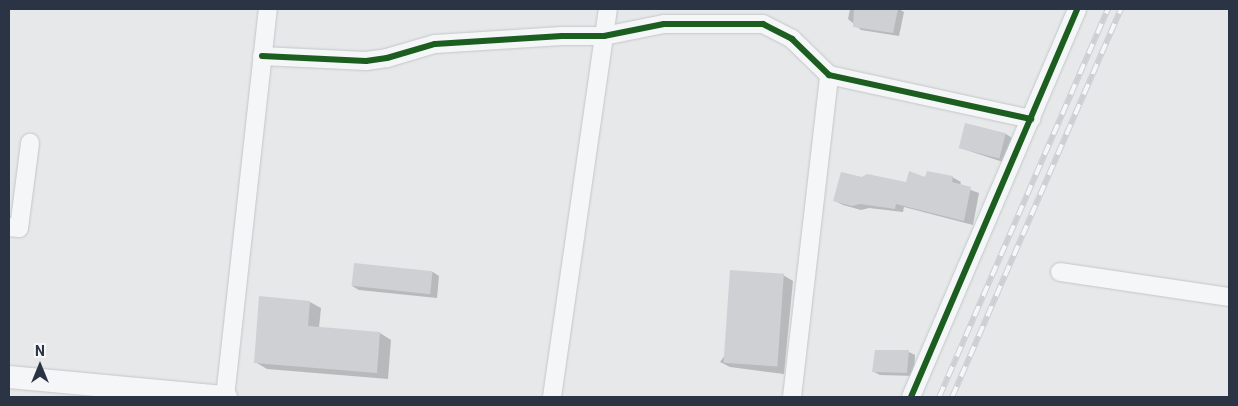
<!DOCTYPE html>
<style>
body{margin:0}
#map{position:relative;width:1238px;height:406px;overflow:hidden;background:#e6e8ea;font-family:Roboto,sans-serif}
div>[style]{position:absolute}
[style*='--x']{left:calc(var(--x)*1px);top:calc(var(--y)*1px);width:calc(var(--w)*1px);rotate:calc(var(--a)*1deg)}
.shadow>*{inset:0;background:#0003}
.building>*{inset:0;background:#ced0d3;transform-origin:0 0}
.roads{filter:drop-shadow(0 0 1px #c4c6c8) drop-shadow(0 0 1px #c4c6c8)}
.minor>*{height:18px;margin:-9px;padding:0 9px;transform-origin:9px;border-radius:9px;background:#f5f6f7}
.tertiary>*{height:22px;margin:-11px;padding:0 11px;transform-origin:11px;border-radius:11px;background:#f5f6f7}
.rail>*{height:5.5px;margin-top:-2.75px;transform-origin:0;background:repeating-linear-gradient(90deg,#f4f6f9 0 11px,#cecfd2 0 22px);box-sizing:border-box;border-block:1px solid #cecfd2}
.cycleway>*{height:6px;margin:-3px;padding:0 3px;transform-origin:3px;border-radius:3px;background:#1b5e20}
span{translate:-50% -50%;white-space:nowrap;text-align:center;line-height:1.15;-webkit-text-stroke:5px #f4f6f9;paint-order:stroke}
.frame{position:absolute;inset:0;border:10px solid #2b3445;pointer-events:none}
.north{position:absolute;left:15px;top:341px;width:50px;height:50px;-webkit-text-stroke:4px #f4f6f9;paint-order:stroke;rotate:0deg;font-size:14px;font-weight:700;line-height:20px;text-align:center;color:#2b3445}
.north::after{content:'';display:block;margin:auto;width:18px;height:22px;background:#2b3445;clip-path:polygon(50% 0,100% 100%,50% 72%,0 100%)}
</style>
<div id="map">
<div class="shadow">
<div style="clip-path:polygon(850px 9px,899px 9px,904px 12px,899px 36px,861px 30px,848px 19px)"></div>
<div style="clip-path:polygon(966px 125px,1006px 134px,1012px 138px,1006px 163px,960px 148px)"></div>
<div style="clip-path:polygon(952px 177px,961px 182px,960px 186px,979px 193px,973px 225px,904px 207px,903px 212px,869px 208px,861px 210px,843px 205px,835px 201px,862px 179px,907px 183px,926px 179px)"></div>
<div style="clip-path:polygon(433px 272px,439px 276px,437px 298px,359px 290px,352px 286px)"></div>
<div style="clip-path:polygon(783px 275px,793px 281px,784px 374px,730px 367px,720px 362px)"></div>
<div style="clip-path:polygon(310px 302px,321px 308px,319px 328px,380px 333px,391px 340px,388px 379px,267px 369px,255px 362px)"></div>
<div style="clip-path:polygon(909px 352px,915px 355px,914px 376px,880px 375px,874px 372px)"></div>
</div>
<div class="building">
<div style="clip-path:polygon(854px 9px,898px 9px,893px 33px,853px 27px)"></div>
<div style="left:965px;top:123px;width:42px;height:26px;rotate:14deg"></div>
<div style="clip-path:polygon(909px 171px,925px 177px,927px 171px,953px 176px,952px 182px,971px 187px,964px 221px,896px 204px,895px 209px,860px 204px,852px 206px,833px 201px,841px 172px,862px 177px,867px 174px,906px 182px)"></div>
<div style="left:354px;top:263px;width:79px;height:23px;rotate:6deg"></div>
<div style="left:730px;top:270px;width:54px;height:93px;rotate:4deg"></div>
<div style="clip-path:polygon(259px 296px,310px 301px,308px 326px,380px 332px,377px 373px,254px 363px)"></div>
<div style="clip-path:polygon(875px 350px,909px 350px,907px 373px,872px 372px)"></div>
</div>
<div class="roads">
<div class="minor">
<div style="--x:262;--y:56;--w:104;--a:2.8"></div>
<div style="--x:366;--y:61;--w:21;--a:-8"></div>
<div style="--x:387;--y:58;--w:50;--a:-16.3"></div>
<div style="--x:435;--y:44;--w:127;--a:-3.6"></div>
<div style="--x:562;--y:36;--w:42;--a:0"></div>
<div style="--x:604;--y:36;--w:61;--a:-11.3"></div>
<div style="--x:664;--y:24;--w:99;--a:0"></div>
<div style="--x:763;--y:24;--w:33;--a:27"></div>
<div style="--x:792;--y:39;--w:52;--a:44.2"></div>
<div style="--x:829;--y:75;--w:207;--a:12.3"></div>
<div style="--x:9;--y:227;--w:10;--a:6"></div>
<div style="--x:19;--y:228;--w:86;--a:-82.6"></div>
<div style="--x:1060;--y:272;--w:171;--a:8.4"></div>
<div style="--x:225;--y:397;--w:390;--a:-83.7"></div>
<div style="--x:552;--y:397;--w:392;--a:-81.8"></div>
<div style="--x:792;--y:397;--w:324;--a:-83.4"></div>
<div style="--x:911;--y:397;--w:422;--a:-66.8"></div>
</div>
<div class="tertiary">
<div style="--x:9;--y:377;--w:218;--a:5.3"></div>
</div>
</div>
<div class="rail">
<div style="--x:939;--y:397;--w:423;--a:-66.5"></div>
<div style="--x:952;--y:397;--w:423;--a:-66.5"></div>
</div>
<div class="cycleway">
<div style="--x:262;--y:56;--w:104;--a:2.8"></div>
<div style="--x:366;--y:61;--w:21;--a:-8"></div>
<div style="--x:387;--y:58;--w:50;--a:-16.3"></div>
<div style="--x:435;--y:44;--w:127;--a:-3.6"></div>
<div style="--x:562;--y:36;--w:42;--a:0"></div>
<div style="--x:604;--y:36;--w:61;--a:-11.3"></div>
<div style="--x:664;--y:24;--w:99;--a:0"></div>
<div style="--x:763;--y:24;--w:33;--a:27"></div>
<div style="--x:792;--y:39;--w:52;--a:44.2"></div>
<div style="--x:829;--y:75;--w:207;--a:12.3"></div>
<div style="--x:911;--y:397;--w:422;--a:-66.8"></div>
</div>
<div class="frame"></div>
<div class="north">N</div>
</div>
